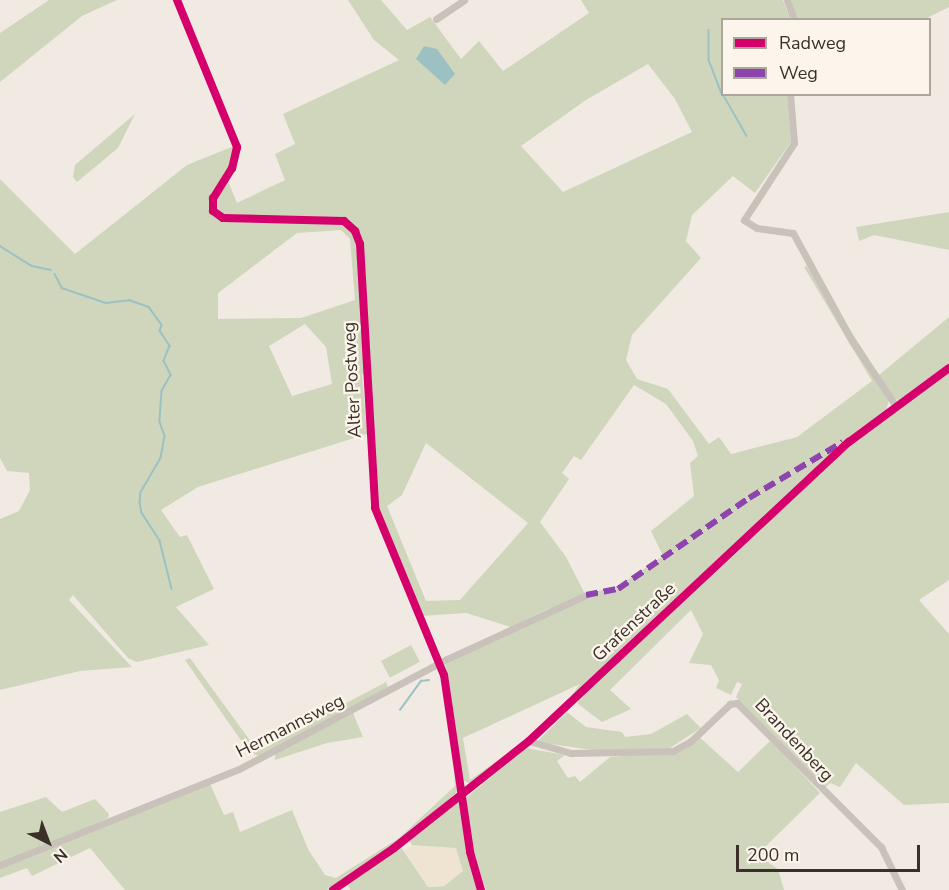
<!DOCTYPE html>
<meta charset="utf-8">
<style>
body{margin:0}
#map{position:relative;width:949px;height:890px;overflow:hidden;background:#f0eae3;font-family:"Nunito Sans",sans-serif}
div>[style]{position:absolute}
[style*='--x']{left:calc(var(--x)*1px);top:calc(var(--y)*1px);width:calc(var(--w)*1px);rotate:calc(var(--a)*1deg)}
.green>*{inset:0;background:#d0d6bc;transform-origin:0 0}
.plaza>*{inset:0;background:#efe3d2}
.water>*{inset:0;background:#9dc1c2}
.stream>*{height:1.5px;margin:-0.75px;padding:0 0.75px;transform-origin:0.75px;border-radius:0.75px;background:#9dc1c2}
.street>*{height:7px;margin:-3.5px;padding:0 3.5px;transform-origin:3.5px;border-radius:3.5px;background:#c9c2bb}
.quiet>*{height:6px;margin-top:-3px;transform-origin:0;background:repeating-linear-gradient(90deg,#8e44ad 0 12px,transparent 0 18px)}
.cycleway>*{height:8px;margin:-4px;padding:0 4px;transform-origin:4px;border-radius:4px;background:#d6006c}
span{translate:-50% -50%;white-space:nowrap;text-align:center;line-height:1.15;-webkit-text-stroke:4.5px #fbf5eb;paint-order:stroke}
.street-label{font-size:18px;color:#3a2f29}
.legend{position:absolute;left:721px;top:18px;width:210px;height:78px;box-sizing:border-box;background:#fbf5eb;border:2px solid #aea69d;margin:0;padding:8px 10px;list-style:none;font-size:18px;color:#3a2f29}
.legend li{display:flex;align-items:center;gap:12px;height:30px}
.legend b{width:30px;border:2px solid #aea69d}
.north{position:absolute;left:18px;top:812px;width:60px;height:60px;-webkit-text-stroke:4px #fbf5eb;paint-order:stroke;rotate:138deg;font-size:16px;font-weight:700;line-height:24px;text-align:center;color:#3a2f29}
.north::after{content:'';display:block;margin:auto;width:21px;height:27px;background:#3a2f29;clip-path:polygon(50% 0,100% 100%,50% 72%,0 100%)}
.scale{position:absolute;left:736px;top:845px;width:184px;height:27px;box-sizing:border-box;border:3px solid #3a2f29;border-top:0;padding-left:8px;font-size:18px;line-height:21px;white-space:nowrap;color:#3a2f29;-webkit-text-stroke:4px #fbf5eb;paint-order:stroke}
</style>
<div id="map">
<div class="green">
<div style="clip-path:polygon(49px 0,117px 0,82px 16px,0 82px,0 33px)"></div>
<div style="clip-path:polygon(evenodd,348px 0,381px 0,407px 30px,430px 17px,461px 59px,479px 41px,503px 71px,589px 13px,581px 0,783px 0,790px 19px,722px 20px,722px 94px,787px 95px,791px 142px,755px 193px,733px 176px,692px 215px,686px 241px,701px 258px,632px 335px,626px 360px,637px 379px,668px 389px,709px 444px,719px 437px,731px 454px,797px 437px,872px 381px,804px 267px,807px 266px,889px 401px,886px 410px,846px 439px,569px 699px,580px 684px,463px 738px,470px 780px,522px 743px,470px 784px,463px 780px,445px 665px,562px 606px,548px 609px,511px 627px,466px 613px,422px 616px,379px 507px,374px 472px,372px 378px,362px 374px,367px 434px,198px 487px,161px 510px,180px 537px,187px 535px,214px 589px,176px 607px,209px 645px,137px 662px,128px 658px,73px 595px,69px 600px,132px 667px,80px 671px,0 690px,0 519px,19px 511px,30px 490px,29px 473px,7px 471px,0 458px,0 179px,75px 254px,187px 165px,234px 146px,239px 157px,228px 181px,237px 203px,285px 180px,275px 154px,295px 144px,283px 114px,399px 60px,374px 40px,348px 0,648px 64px,675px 99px,692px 132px,563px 192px,521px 146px,586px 100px,648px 64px,348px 0,341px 230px,350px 239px,355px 300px,301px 318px,218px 319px,218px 293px,297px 233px,341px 230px,348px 0,305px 324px,326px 347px,332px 384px,292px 396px,269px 346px,305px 324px,348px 0,634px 385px,666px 404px,693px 441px,698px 456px,690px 463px,694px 496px,651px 531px,663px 556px,617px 587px,585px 594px,566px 557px,540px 522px,569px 479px,562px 473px,574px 456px,581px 460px,634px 385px,348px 0,426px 443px,528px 523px,460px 600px,426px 601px,387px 506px,402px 495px,426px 443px)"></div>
<div style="clip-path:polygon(791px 0,949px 0,949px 7px,925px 19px,796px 20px)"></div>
<div style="clip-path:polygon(135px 114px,118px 148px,77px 182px,73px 177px,75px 165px)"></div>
<div style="clip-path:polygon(949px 212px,949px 250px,874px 235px,859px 241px,856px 227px)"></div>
<div style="clip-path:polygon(949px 317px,949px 363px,899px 400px,894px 399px,856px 345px,844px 320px,879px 375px)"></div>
<div style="clip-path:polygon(949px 370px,949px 580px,919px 600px,949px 634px,949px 803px,904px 805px,856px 763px,840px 787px,830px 783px,823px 790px,736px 697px,742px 684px,737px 682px,731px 695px,716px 688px,719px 680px,711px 665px,689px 663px,703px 634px,691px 610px,610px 690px,631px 709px,602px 722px,578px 704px,578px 699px,829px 463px)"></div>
<div style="left:411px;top:645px;width:19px;height:34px;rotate:62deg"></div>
<div style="clip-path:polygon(190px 658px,257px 750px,386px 682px,388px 688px,259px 756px,249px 752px,185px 660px)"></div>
<div style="clip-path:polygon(567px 712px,586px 727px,622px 732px,625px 737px,651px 734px,687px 714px,701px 728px,670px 748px,606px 752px,537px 742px)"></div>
<div style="clip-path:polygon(353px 713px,363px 737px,327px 743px,275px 760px,275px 753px)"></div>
<div style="clip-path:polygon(698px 736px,738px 772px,771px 740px,820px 793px,757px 855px,778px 869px,784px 890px,486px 890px,474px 855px,466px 798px,526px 748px,565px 755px,557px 761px,568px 778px,575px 776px,580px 782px,610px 757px,674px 752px)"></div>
<div style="clip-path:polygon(453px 753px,458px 791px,407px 836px,327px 890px,125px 890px,90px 848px,32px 876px,27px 868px,0 878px,0 812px,46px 797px,62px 812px,95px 799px,109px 814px,108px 818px,76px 833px,80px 837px,210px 784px,224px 815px,233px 812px,240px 832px,292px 810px,308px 849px,325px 875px,336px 878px,399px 838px,455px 786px)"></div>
<div style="clip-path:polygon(459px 801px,469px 861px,479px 890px,350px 890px,347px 882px,401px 847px,428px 887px,444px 886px,462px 871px,458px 860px,444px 850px,412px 845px,409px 840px)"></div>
</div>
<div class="plaza">
<div style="clip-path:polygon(412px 845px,456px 848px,463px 871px,444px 886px,428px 887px,405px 851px)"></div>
</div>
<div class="water">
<div style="clip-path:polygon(424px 46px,437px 49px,455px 74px,445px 85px,416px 59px)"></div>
</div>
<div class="stream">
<div style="--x:709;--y:30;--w:30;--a:90"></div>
<div style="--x:709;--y:60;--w:36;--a:69"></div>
<div style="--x:723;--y:94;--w:48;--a:60.3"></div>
<div style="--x:0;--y:246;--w:38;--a:32"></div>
<div style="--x:32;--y:266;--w:19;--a:12"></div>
<div style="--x:55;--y:274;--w:16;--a:63"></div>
<div style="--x:62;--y:288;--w:46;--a:18.8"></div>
<div style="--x:106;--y:303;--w:23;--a:-7"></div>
<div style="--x:129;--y:300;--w:21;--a:19"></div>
<div style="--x:149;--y:307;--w:22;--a:54"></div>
<div style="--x:162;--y:325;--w:6;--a:108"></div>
<div style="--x:160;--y:331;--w:18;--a:56"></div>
<div style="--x:170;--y:346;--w:16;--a:112"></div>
<div style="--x:164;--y:361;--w:16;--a:63"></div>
<div style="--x:171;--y:375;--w:18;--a:119"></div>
<div style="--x:162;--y:391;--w:31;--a:94"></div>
<div style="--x:160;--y:422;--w:15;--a:70"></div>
<div style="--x:165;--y:436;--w:22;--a:100"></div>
<div style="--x:161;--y:458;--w:39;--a:120"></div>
<div style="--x:141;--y:492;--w:11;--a:95"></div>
<div style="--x:140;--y:503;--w:10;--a:79"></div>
<div style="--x:142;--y:513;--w:33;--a:57"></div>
<div style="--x:160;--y:541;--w:49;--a:76"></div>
<div style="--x:400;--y:710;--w:36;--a:-54"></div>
<div style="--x:421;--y:681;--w:8;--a:-7"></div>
</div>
<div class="street">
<div style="--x:177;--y:0;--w:159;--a:67.8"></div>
<div style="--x:237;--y:147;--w:22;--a:103"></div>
<div style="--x:232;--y:168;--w:36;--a:122"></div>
<div style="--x:213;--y:198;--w:13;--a:90"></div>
<div style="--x:213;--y:211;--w:12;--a:35"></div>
<div style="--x:223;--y:218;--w:121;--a:1.4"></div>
<div style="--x:344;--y:221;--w:15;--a:42"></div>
<div style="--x:355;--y:231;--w:14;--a:69"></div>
<div style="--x:360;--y:244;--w:264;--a:86.7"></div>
<div style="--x:375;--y:508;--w:181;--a:67.6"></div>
<div style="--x:444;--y:675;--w:179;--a:81.6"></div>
<div style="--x:470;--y:852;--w:40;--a:74"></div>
<div style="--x:787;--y:0;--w:21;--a:71"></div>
<div style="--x:436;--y:19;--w:34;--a:-34"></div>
<div style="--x:790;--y:94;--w:49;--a:85.3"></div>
<div style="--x:794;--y:143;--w:92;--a:123"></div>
<div style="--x:744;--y:220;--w:15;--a:32"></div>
<div style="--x:757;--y:228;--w:36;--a:8"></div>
<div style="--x:793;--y:233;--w:123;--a:61.4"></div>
<div style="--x:852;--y:341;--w:78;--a:55.9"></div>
<div style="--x:529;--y:741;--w:44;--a:15.9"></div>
<div style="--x:571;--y:753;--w:102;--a:-1.1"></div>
<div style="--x:673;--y:751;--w:21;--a:-29"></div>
<div style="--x:691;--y:741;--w:54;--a:-43.5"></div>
<div style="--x:730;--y:704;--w:7;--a:-8"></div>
<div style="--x:737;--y:703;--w:204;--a:45"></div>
<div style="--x:881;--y:847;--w:48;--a:64"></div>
<div style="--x:0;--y:865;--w:258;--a:-21.9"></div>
<div style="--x:239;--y:769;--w:235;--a:-27.9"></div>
<div style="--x:447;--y:659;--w:153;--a:-24.7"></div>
<div style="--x:333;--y:890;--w:74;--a:-34.5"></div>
<div style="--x:394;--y:848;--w:172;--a:-38.4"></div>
<div style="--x:529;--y:741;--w:438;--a:-43.1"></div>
<div style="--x:849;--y:442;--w:124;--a:-36.5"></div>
</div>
<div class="quiet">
<div style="--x:586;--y:595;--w:33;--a:-11"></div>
<div style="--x:618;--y:589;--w:160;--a:-34.8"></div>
<div style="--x:749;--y:498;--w:109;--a:-30.8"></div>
</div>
<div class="cycleway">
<div style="--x:177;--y:0;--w:159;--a:67.8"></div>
<div style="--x:237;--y:147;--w:22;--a:103"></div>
<div style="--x:232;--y:168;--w:36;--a:122"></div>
<div style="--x:213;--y:198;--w:13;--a:90"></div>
<div style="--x:213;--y:211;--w:12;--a:35"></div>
<div style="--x:223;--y:218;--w:121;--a:1.4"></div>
<div style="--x:344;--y:221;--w:15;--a:42"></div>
<div style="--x:355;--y:231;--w:14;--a:69"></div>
<div style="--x:360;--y:244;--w:264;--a:86.7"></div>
<div style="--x:375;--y:508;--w:181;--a:67.6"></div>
<div style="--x:444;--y:675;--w:179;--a:81.6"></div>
<div style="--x:470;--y:852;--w:40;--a:74"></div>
<div style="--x:333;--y:890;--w:74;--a:-34.5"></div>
<div style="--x:394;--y:848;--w:172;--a:-38.4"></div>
<div style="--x:529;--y:741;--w:438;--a:-43.1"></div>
<div style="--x:849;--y:442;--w:124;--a:-36.5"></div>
</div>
<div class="street-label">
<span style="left:352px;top:380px;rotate:-93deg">Alter Postweg</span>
<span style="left:634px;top:622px;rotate:-43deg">Grafenstraße</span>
<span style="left:290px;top:726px;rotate:-27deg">Hermannsweg</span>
<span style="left:794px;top:740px;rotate:47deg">Brandenberg</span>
</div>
<ul class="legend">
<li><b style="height:8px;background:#d6006c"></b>Radweg</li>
<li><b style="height:8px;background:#8e44ad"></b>Weg</li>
</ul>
<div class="north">N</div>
<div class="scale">200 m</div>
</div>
